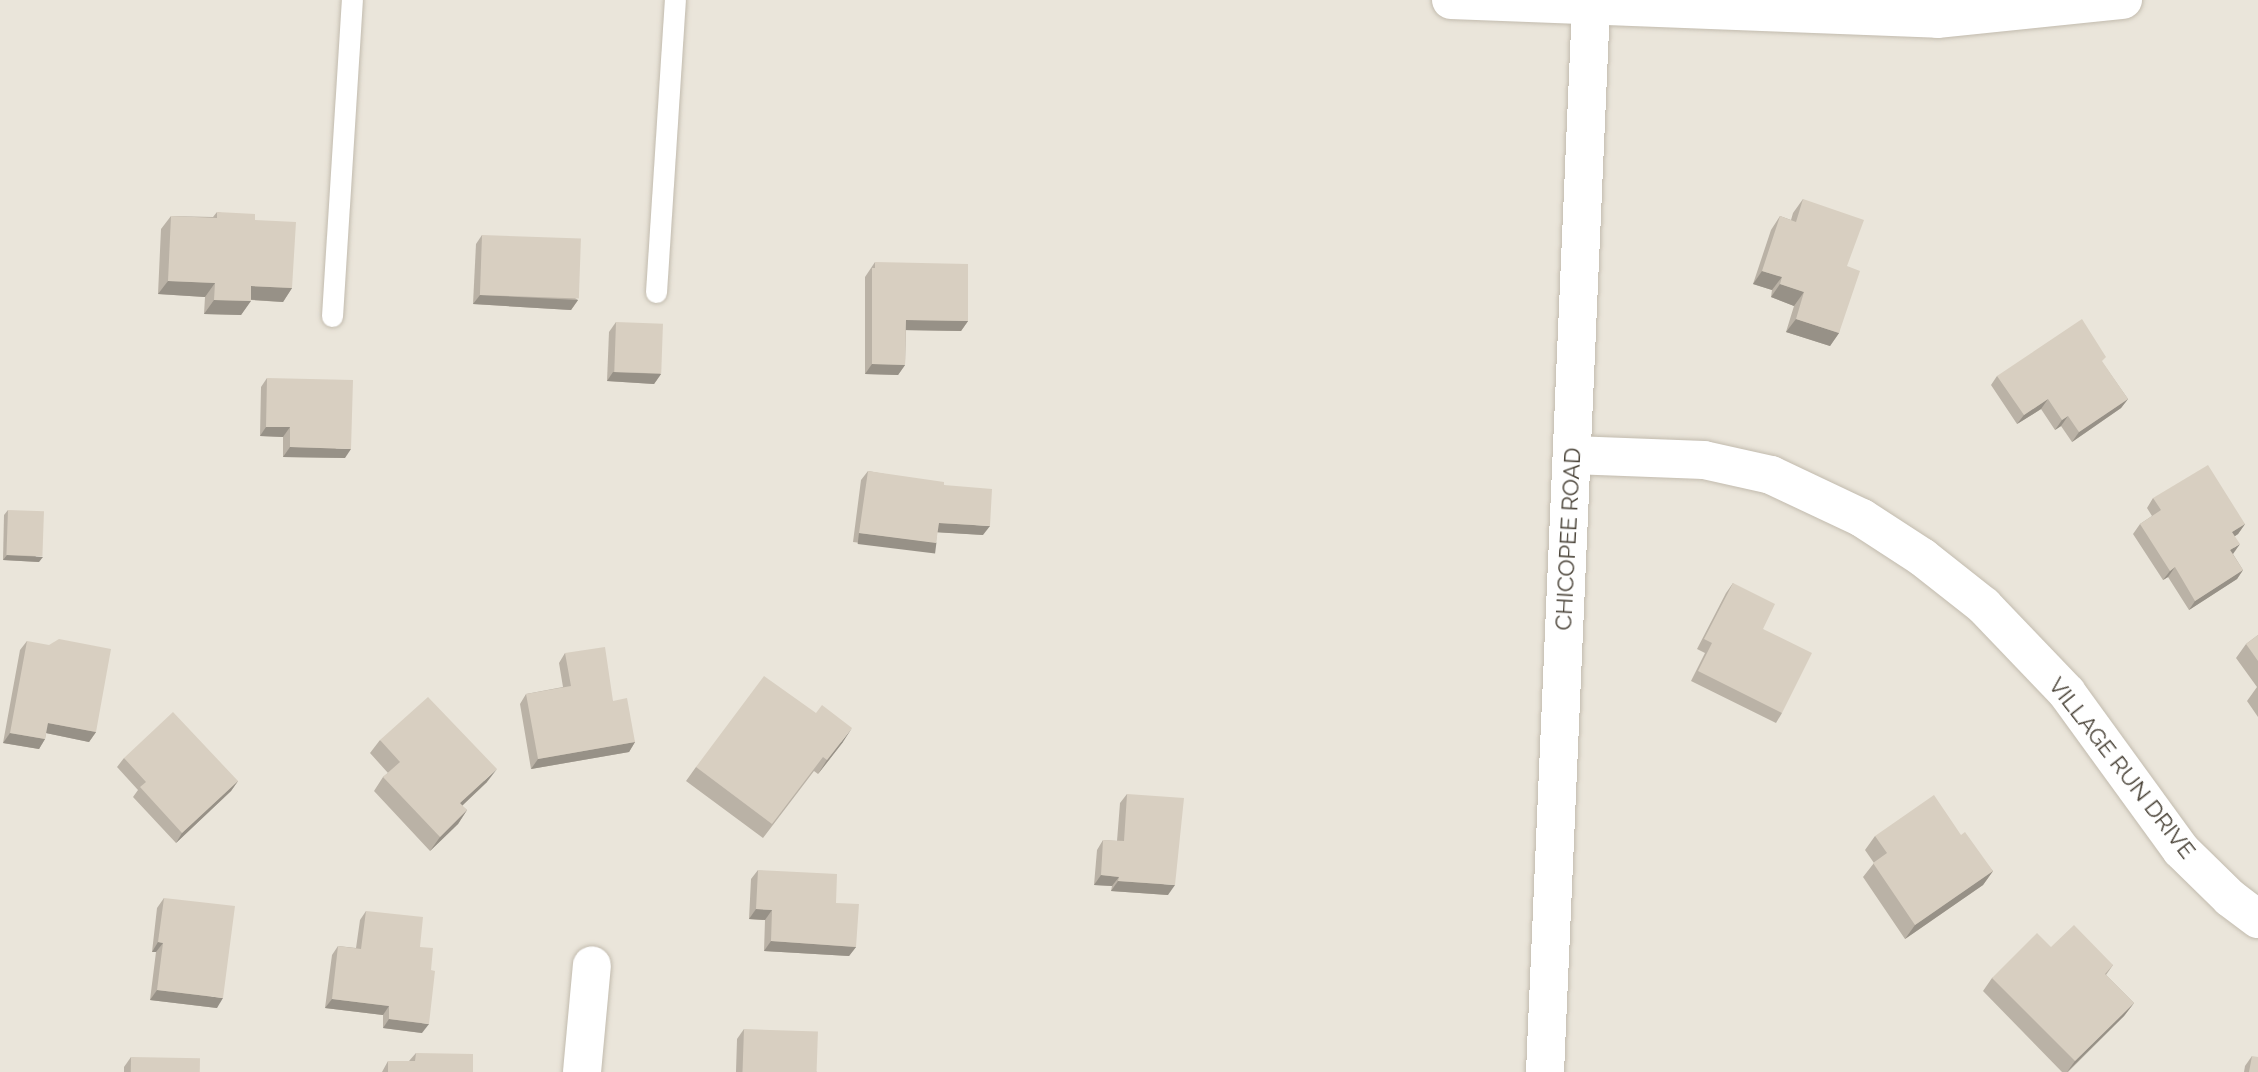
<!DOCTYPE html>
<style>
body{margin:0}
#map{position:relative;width:2258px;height:1072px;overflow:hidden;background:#f6f3ec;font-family:Raleway,sans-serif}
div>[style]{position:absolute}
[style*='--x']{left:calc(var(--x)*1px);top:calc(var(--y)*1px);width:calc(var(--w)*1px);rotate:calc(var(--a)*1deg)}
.residential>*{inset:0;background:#eae5da;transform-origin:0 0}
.roads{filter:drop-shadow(0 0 2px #c2bbae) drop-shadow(0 0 2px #c2bbae)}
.service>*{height:21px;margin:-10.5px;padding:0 10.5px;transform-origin:10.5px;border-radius:10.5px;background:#fff}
.minor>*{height:38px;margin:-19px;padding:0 19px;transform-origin:19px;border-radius:19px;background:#fff}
.wall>*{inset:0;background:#bab2a6}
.shaded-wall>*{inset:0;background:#979187;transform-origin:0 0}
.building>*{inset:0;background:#d8cfc1;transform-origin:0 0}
span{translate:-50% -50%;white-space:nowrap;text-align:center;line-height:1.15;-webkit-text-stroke:6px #fff;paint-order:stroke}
.street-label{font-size:23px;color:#4b4439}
</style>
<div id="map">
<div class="residential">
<div style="left:0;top:0;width:2258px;height:1072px"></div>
</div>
<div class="roads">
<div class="service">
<div style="--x:656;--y:292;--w:293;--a:-86.3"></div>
<div style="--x:332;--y:316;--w:317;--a:-86.4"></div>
</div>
<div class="minor">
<div style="--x:1451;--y:0;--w:487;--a:2.2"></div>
<div style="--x:1938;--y:19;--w:186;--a:-5.9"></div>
<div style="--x:1572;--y:455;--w:132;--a:2.2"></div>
<div style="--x:1704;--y:460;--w:69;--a:12.6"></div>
<div style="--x:1771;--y:475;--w:101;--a:25.3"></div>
<div style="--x:1862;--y:518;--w:72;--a:33"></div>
<div style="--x:1922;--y:557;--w:79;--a:38.3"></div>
<div style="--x:1984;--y:606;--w:120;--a:46.3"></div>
<div style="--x:2067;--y:693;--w:194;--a:54"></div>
<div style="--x:2181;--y:850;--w:69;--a:44.4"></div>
<div style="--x:2230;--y:898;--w:35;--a:37"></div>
<div style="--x:582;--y:1072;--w:107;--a:-84.7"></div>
<div style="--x:1545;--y:1072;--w:1066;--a:-87.53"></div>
</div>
</div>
<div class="wall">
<div style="clip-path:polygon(1803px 199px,1847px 266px,1839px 333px,1830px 346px,1786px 332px,1794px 306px,1771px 297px,1772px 290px,1753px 284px,1771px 230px,1780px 216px,1791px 220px,1793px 213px)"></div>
<div style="clip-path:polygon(217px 212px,255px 220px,292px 288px,283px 302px,251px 300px,241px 315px,204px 314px,205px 297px,158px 294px,161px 229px,171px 216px,213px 217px)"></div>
<div style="clip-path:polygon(482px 235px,578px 300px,571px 310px,473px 304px,476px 244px)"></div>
<div style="clip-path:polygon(875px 262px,968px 321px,961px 331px,906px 330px,905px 365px,898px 375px,865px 374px,865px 277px)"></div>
<div style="clip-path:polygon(616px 322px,661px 374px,654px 384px,607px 381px,609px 332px)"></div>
<div style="clip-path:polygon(2102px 362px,2128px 399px,2121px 408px,2072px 442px,2061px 426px,2055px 430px,2041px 409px,2017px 424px,1991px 385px,1997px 376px)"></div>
<div style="clip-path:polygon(267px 378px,345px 458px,283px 457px,283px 437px,260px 436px,261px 387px)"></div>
<div style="clip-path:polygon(868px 471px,944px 485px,983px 535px,937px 532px,936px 543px,930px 552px,853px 542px,861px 480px)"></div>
<div style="clip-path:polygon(2153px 498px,2245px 524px,2238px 534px,2235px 536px,2233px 554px,2243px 570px,2237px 579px,2189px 610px,2168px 577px,2163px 580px,2133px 534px,2140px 524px,2152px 516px,2147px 508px)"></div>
<div style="clip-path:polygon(8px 510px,39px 562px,3px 560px,4px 515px)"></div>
<div style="clip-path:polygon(1733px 583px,1763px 629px,1782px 713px,1776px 723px,1691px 681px,1705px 653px,1697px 649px,1726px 593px)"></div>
<div style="clip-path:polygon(2258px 635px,2258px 717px,2247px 701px,2257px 687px,2236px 658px,2246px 644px)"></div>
<div style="clip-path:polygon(27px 641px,96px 732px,89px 742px,46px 733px,45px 739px,39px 749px,3px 743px,20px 650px)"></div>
<div style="clip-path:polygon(565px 653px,613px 701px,635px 742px,629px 752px,531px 769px,520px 704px,526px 694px,563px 687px,559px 663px)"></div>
<div style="clip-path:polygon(380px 740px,487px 782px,462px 806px,467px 810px,458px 824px,430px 851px,374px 791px,383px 777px,388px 773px,370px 753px)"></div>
<div style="clip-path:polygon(843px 742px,818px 774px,814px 771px,763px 838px,686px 781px,696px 767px)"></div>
<div style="clip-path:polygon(124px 758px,238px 781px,231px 791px,176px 843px,133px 797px,138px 790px,117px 767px)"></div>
<div style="clip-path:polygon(1127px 794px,1168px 895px,1111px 891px,1112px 886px,1094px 885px,1097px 850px,1103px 840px,1117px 841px,1120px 803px)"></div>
<div style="clip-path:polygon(1961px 835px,1993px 871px,1983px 885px,1905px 939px,1863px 877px,1874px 863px,1865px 850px,1875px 836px)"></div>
<div style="clip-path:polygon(758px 870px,836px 903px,856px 947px,849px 956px,764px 951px,765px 920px,749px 919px,751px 879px)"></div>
<div style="clip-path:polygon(164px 898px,217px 1008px,150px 1000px,156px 952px,152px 952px,157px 908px)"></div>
<div style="clip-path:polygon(366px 911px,420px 947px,422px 1033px,383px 1028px,383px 1015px,325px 1008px,332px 955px,338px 946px,356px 948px,360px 920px)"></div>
<div style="clip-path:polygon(2051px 947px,2113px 965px,2106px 975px,2134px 1003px,2124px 1016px,2068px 1072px,2062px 1072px,1983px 991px,1992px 978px)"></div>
<div style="clip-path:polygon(744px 1029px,817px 1072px,736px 1072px,737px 1039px)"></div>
<div style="clip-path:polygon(416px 1053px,473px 1072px,382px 1072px,388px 1061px,409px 1061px)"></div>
<div style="clip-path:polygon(2252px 1056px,2258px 1072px,2244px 1072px,2245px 1066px)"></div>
<div style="clip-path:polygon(131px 1057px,199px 1072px,124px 1072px,124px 1067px)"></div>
</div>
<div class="shaded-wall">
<div style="clip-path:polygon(1762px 271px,1782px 277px,1772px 290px,1753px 284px)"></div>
<div style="clip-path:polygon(168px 281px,215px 283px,205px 297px,158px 294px)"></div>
<div style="clip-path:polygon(1780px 284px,1804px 292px,1794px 306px,1771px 297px)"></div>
<div style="clip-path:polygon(251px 286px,292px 288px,283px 302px,242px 299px)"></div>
<div style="clip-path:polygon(480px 295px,578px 300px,571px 310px,473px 304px)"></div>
<div style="clip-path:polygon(214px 300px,251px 301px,241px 315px,204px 314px)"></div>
<div style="clip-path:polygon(1796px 319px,1839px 333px,1830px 346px,1786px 332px)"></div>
<div style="clip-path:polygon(906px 320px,968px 321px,961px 331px,899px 330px)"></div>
<div style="clip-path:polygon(872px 364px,905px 365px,898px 375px,865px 374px)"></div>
<div style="clip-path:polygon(613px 372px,661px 374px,654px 384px,607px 381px)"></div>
<div style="clip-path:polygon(2048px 399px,2041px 409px,2017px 424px,2024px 415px)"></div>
<div style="clip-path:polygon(2128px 399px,2121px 408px,2072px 442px,2079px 432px)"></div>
<div style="clip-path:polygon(2068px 416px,2061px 426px,2055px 430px,2062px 420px)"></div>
<div style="clip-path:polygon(266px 427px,290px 427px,283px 437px,260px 436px)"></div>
<div style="clip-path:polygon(290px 447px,351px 449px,345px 458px,283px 457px)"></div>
<div style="clip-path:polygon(939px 523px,990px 526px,983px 535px,932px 532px)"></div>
<div style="clip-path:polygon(2245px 524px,2238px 534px,2226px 542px,2232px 532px)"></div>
<div style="left:859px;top:533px;width:78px;height:11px;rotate:7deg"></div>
<div style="clip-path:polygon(2240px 544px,2233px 554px,2230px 550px)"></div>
<div style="clip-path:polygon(7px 555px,43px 557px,39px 562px,3px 560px)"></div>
<div style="clip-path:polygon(2175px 567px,2168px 577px,2163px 580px,2170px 571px)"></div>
<div style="clip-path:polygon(2243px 570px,2237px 579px,2189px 610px,2195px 601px)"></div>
<div style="clip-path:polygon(48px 723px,96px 732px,89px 742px,41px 732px)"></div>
<div style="clip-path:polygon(852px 728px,843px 742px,818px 774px,827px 760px)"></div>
<div style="clip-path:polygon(10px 733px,45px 739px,39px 749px,3px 743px)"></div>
<div style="clip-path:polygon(635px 742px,629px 752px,531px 769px,538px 759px)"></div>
<div style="clip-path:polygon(497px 769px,487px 782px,450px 817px,460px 803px)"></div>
<div style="clip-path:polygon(238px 781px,231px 791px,176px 843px,182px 833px)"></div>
<div style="clip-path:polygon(467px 810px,458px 824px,430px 851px,440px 837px)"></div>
<div style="clip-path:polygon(1993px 871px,1983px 885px,1905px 939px,1915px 925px)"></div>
<div style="clip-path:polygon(1101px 875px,1119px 877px,1112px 886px,1094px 885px)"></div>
<div style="clip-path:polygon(1118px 881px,1175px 885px,1168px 895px,1111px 891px)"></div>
<div style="clip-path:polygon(756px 909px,772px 910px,765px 920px,749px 919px)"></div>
<div style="clip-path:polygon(771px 941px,856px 947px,849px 956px,764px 951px)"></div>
<div style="clip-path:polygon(158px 942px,163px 943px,156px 952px,152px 952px)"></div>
<div style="clip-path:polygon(157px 990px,223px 998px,217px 1008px,150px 1000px)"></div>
<div style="clip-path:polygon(332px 999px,389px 1006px,383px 1015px,325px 1008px)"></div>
<div style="clip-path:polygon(2134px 1003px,2124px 1016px,2067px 1072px,2075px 1061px)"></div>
<div style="clip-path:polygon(389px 1019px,429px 1024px,422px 1033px,383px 1028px)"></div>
</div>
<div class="building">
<div style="clip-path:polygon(1803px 199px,1864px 220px,1847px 266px,1860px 271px,1839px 333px,1796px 319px,1804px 292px,1780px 284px,1782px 277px,1762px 271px,1780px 216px,1796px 222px)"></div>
<div style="clip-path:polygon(217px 212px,255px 214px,255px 220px,296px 222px,292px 288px,251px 286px,251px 301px,214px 300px,215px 283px,168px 281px,171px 216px,217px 218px)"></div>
<div style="left:482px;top:235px;width:99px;height:60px;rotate:2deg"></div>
<div style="clip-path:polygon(875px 262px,968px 264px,968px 321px,906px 320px,905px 365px,872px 364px,872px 268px,875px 268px)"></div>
<div style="clip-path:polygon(2082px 319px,2106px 357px,2102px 361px,2128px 399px,2079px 432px,2068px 416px,2062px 420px,2048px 399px,2024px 415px,1997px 376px)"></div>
<div style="left:616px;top:322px;width:47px;height:50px;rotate:2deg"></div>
<div style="clip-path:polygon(267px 378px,353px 380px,351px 449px,290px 447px,290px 427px,266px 427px)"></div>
<div style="clip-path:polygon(2208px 465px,2245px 524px,2232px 532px,2240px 544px,2230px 550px,2243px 570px,2195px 601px,2175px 567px,2170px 571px,2140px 524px,2161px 510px,2153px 498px)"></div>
<div style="clip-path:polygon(868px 471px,944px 482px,944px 485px,992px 489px,990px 526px,939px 523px,936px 543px,859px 533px)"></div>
<div style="left:8px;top:510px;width:36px;height:45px;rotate:2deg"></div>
<div style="clip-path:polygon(1733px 583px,1775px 604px,1763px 629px,1812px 653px,1782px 713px,1698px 671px,1712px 643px,1704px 639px)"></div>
<div style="clip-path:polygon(2258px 635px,2258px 661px,2246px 644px)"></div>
<div style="clip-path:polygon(59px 639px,111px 649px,96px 732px,48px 723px,45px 739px,10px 733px,27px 641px,49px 645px)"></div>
<div style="clip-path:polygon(605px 647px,613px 701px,627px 698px,635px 742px,538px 759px,526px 694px,571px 686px,565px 653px)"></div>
<div style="clip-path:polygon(764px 676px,816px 713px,822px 705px,852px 728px,827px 760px,823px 757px,772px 824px,696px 767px)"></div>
<div style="clip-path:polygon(428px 697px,497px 769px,460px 803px,467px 810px,440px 837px,383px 777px,400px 762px,380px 740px)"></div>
<div style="clip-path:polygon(173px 712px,238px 781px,182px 833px,140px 787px,146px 782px,124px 758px)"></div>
<div style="clip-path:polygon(1127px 794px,1184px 798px,1175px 885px,1118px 881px,1119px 877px,1101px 875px,1103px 840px,1124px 841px)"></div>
<div style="clip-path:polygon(1934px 795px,1961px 835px,1965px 832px,1993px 871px,1915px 925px,1873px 863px,1887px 853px,1875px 836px)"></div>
<div style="clip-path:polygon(758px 870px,837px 874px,836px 903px,859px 904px,856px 947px,771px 941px,772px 910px,756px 909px)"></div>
<div style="clip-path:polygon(164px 898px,235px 906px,223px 998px,157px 990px,163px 943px,158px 942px)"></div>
<div style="clip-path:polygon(366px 911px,423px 917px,420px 947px,433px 948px,431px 970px,435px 971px,429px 1024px,389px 1019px,389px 1006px,332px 999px,338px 946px,361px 949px)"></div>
<div style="clip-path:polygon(2074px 925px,2113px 965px,2105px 974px,2134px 1003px,2075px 1061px,1992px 978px,2037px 933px,2051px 947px)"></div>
<div style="left:744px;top:1029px;width:74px;height:43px;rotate:2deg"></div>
<div style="clip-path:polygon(416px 1053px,473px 1054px,473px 1072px,388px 1072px,388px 1061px,415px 1061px)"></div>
<div style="clip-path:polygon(2252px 1056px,2258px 1057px,2258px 1072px,2249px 1072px)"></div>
<div style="left:131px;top:1057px;width:69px;height:15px;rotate:1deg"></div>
</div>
<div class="street-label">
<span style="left:1568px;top:539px;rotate:-87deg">CHICOPEE ROAD</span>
<span style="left:2122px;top:768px;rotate:52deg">VILLAGE RUN DRIVE</span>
</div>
</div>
